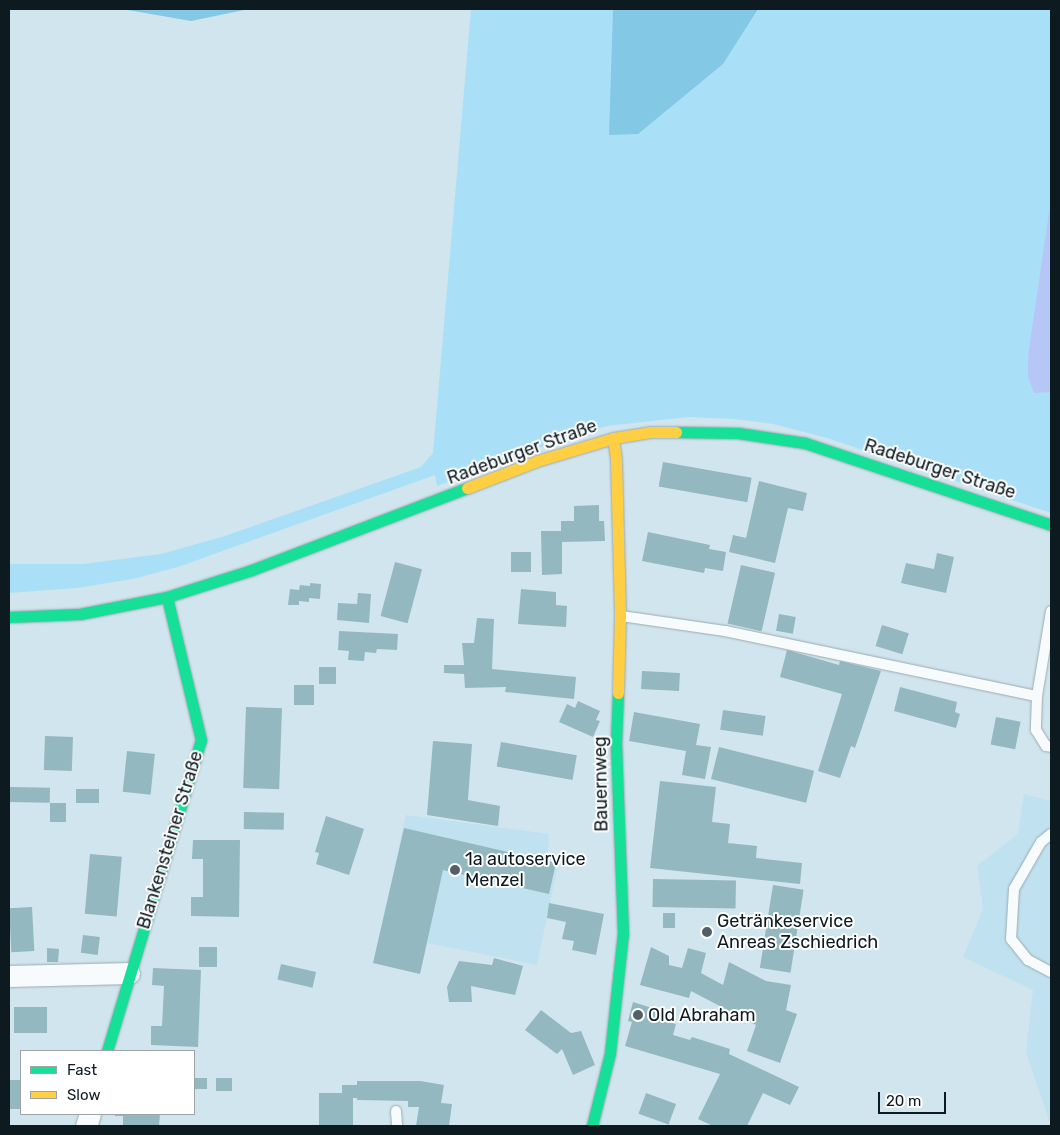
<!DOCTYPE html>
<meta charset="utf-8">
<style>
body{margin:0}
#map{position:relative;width:1060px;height:1135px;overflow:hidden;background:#d1e5ee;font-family:Rubik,sans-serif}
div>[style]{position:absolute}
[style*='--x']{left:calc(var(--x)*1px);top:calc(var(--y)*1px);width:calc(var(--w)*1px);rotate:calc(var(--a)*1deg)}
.built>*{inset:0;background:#bfe1f0}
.green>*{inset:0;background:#aae0f7}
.forest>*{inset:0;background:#83c8e5}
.water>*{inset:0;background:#b6c6f6}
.building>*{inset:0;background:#94b8bf;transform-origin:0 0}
.roads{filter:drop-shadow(0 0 1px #9baab2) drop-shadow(0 0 1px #9baab2)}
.lane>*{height:10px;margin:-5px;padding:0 5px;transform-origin:5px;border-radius:5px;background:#f8fbfc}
.street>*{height:21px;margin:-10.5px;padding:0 10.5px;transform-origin:10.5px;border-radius:10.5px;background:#f8fbfc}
.fast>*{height:11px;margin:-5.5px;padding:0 5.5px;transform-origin:5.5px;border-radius:5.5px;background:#16e098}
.slow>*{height:11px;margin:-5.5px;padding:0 5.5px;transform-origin:5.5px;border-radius:5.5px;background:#ffcf43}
.dots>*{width:14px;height:14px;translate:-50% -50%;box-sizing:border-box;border:2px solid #fff;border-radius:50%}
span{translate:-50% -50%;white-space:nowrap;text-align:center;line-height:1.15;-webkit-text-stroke:4px #fff;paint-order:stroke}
.street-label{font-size:18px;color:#0d1a20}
.poi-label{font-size:18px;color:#0d1a20}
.left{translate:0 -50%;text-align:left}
.frame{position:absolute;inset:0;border:10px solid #0d1a20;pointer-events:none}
.legend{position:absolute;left:20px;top:1050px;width:175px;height:65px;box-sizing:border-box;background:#fff;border:1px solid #9ea3a6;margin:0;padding:6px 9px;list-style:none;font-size:15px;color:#0d1a20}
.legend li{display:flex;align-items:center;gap:10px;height:25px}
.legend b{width:25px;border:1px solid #9ea3a6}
.scale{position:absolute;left:878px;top:1092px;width:68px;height:22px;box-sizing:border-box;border:2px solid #0d1a20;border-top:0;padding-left:6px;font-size:15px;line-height:18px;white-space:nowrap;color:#0d1a20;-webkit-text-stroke:4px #fff;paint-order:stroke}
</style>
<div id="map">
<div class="built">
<div style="clip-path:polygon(1024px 794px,1051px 801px,1051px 1126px,1026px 1052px,1033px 990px,963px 957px,983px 909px,977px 866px,1018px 834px)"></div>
<div style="clip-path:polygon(406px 815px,549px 834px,547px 861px,558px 864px,537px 965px,427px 943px,420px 974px,373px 963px)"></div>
</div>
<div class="green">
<div style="clip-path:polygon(471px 9px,1051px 9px,1051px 513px,827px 438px,773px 424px,734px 419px,688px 417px,607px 426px,562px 439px,437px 486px,435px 475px,178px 567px,133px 579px,77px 588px,9px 593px,9px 564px,83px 564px,161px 554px,225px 536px,421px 467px,433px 453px)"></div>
</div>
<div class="forest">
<div style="clip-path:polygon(122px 9px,249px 9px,191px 21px)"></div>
<div style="clip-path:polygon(613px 9px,758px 9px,723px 64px,638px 134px,609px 135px)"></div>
</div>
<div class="water">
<div style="clip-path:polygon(1051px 199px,1051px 392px,1034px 393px,1028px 377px,1028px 356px)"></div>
</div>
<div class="building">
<div style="left:663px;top:462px;width:90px;height:25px;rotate:10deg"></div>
<div style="clip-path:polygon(759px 481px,807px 493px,803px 511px,788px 508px,775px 563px,729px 552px,733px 535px,746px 538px)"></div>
<div style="clip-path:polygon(599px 505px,599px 521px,604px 521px,605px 541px,562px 542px,562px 574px,542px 575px,541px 531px,561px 531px,561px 521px,574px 521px,574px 506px)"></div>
<div style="clip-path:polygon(648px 532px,710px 545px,709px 549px,726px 552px,723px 571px,705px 568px,704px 573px,642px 561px)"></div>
<div style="left:511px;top:552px;width:20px;height:20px"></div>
<div style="clip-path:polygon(937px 553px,954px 557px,946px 593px,901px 583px,906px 563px,934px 569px)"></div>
<div style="left:395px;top:562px;width:28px;height:56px;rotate:15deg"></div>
<div style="left:741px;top:565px;width:35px;height:60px;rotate:13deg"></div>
<div style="clip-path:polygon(310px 583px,321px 584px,320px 599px,309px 598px,309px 602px,299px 601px,299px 605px,288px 605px,290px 589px,299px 590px,300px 585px,310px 586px)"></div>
<div style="clip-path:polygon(521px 589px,556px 592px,556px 605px,567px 606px,566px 627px,518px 624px)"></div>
<div style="clip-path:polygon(358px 593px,371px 594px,369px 623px,337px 620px,338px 603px,357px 604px)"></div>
<div style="left:779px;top:614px;width:17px;height:17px;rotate:10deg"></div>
<div style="clip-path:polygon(477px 618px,494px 619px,492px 669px,576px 677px,574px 699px,505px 692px,506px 687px,465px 688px,464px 674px,444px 673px,444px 665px,464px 665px,462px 643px,474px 643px)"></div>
<div style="left:882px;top:625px;width:28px;height:22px;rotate:17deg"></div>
<div style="clip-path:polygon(339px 631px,398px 634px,397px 650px,377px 649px,376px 653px,365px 652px,364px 661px,348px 660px,349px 651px,338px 650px)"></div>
<div style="clip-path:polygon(787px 650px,839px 665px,840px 661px,881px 671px,855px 748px,851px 746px,840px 778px,818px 771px,842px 694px,780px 677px)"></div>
<div style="left:319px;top:667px;width:17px;height:17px"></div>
<div style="left:642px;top:671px;width:38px;height:18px;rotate:3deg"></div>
<div style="left:294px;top:685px;width:20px;height:20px"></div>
<div style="clip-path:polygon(900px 687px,957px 702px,955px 712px,960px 714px,956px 728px,894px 711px)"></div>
<div style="clip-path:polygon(578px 701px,600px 711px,596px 720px,600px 721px,593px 737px,559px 722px,567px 704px,575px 708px)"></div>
<div style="left:246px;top:707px;width:36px;height:81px;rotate:2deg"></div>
<div style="left:723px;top:710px;width:43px;height:20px;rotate:8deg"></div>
<div style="clip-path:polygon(634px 712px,700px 724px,696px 745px,711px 747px,705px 779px,682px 775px,686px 751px,629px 741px)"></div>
<div style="left:996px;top:717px;width:25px;height:28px;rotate:11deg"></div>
<div style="left:45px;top:736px;width:28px;height:34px;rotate:2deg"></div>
<div style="clip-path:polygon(433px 741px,472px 744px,468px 800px,500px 806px,498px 826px,427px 815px)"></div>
<div style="left:501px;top:742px;width:77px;height:25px;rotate:10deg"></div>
<div style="left:719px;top:747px;width:98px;height:33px;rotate:14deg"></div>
<div style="left:127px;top:751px;width:28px;height:41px;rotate:6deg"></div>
<div style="clip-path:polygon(660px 781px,716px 787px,712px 822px,730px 824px,728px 843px,757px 846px,756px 858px,802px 863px,800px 884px,650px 868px)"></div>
<div style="left:9px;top:787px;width:41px;height:15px;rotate:1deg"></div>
<div style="left:76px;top:789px;width:23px;height:14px"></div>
<div style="left:50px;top:803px;width:16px;height:19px"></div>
<div style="left:244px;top:812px;width:40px;height:17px;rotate:1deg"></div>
<div style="clip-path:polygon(326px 816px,364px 829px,349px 875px,316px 864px,319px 853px,315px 852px)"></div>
<div style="clip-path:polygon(404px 828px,556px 863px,549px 894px,443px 870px,420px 974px,373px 963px)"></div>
<div style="clip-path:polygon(193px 840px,240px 840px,239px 917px,191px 916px,191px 897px,203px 897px,203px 859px,192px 859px)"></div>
<div style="left:90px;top:854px;width:32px;height:60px;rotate:5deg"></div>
<div style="left:653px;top:879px;width:83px;height:28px;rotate:1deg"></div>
<div style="left:773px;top:885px;width:31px;height:84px;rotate:9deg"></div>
<div style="clip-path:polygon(549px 903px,604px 914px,596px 955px,572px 950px,574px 941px,562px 939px,566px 922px,547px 918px)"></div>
<div style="left:32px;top:907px;width:44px;height:23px;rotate:87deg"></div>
<div style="left:663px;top:913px;width:12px;height:15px"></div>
<div style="left:83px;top:935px;width:17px;height:18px;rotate:7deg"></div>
<div style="left:199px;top:947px;width:18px;height:20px"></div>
<div style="clip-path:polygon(651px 947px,669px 956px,669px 965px,682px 968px,688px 948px,706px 953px,701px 973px,723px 985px,729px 962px,766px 981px,791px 985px,786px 1010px,797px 1014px,780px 1063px,747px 1051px,756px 1025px,691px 991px,689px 998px,640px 985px)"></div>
<div style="clip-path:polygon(47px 948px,59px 949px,58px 962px,47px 962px)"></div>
<div style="clip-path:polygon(494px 958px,523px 966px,515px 995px,471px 986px,472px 1002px,449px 1002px,447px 987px,459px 961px,492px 965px)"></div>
<div style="left:281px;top:964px;width:36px;height:16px;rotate:13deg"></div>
<div style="clip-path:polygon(153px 968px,201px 970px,198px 1047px,151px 1045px,151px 1026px,162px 1026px,164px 986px,152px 985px)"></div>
<div style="clip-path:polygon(633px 1002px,665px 1012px,662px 1020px,676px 1024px,673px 1035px,690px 1040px,692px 1037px,730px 1049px,729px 1054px,799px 1087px,790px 1105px,763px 1093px,747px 1126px,713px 1126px,698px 1119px,720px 1074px,625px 1046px,632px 1022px,628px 1021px)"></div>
<div style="left:14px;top:1007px;width:33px;height:26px"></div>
<div style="clip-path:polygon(541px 1010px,571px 1033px,581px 1031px,595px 1065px,573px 1075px,562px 1049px,557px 1054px,525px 1030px)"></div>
<div style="left:194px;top:1078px;width:13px;height:11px"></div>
<div style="left:216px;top:1078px;width:16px;height:13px"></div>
<div style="left:9px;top:1080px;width:12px;height:29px"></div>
<div style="clip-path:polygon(357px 1081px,420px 1081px,444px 1085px,441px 1103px,452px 1104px,449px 1126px,416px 1126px,419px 1107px,408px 1107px,408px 1101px,357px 1100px,357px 1098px,353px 1098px,353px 1126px,319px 1126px,319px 1093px,342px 1093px,342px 1085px,357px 1085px)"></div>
<div style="left:646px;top:1093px;width:32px;height:22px;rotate:20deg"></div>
<div style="clip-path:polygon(115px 1114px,160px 1114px,159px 1126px,123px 1126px,123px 1116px,115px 1116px)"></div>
</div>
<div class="roads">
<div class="lane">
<div style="--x:621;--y:616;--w:105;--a:8.2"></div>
<div style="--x:725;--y:631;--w:319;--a:11.8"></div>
<div style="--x:1037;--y:696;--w:86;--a:-80.6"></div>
<div style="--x:1037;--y:696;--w:34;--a:92"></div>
<div style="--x:1036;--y:730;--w:19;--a:58"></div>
<div style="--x:1046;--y:746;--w:5;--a:11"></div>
<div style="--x:1051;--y:834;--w:13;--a:141"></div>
<div style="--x:1041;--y:842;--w:54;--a:119.9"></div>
<div style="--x:1014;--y:889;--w:50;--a:93.4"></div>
<div style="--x:1011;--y:939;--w:27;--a:51"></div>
<div style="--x:1028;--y:960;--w:26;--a:28"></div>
<div style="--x:396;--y:1111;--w:15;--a:86"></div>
</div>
<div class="street">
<div style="--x:9;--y:976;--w:120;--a:-1.4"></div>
<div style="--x:86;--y:1126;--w:13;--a:-72"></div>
</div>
<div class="fast">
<div style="--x:676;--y:432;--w:62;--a:0.9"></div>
<div style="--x:738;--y:433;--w:68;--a:8.5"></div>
<div style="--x:805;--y:443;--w:259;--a:18.4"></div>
<div style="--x:9;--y:617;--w:71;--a:-2.4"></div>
<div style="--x:80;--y:614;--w:89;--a:-11.1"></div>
<div style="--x:167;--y:597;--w:89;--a:-17.6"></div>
<div style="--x:252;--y:570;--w:230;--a:-20.9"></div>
<div style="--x:107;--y:1051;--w:325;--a:-73.2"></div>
<div style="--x:201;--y:740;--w:147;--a:-103.4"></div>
<div style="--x:592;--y:1126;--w:75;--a:-76.1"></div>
<div style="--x:610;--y:1053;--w:120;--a:-83.8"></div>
<div style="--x:623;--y:934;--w:190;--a:-92.1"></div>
<div style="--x:616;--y:744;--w:51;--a:-87.8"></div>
</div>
<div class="slow">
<div style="--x:613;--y:438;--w:22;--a:82"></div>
<div style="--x:616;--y:460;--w:156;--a:88.5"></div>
<div style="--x:620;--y:616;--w:77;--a:91.5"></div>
<div style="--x:467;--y:488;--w:75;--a:-21.1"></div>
<div style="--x:537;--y:461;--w:79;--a:-16.8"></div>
<div style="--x:613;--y:438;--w:36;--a:-9"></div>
<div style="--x:649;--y:432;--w:27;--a:0"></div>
</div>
</div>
<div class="dots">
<div style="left:455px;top:870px;background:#526168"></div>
<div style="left:707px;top:932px;background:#526168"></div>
<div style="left:638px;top:1015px;background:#526168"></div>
</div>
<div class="street-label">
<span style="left:522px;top:452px;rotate:-20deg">Radeburger Straße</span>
<span style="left:940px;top:469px;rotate:18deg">Radeburger Straße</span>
<span style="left:601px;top:784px;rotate:-91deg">Bauernweg</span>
<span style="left:170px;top:840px;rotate:-73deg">Blankensteiner Straße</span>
</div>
<div class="poi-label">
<span class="left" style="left:465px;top:870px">1a autoservice<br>Menzel</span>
<span class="left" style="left:717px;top:932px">Getränkeservice<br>Anreas Zschiedrich</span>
<span class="left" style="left:648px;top:1015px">Old Abraham</span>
</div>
<div class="frame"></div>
<ul class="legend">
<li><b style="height:6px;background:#16e098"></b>Fast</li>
<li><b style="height:6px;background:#ffcf43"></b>Slow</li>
</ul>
<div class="scale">20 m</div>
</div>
